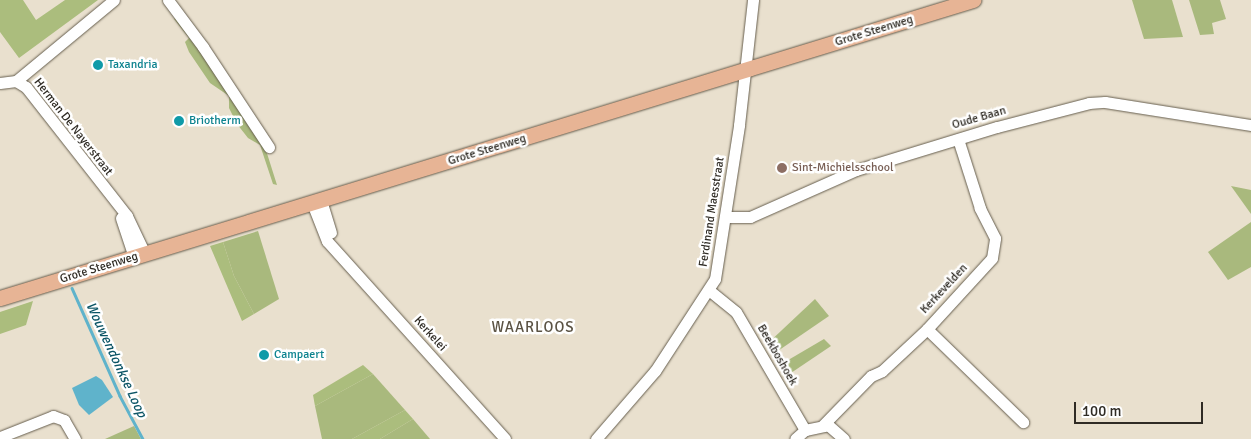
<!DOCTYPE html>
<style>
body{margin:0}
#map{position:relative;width:1251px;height:439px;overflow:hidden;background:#e9e0ce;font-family:Signika,sans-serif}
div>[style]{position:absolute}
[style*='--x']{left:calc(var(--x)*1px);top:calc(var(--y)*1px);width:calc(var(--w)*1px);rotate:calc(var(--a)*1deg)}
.green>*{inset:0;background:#a9b97d}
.forest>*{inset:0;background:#abbd7d}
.water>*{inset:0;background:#5fb3cb}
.stream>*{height:2.5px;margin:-1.25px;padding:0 1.25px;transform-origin:1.25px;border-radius:1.25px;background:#5fb3cb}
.roads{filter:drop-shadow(0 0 1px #665e4e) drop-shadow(0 0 1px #665e4e)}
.minor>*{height:11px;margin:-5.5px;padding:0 5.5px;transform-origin:5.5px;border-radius:5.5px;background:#fff}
.major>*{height:15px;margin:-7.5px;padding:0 7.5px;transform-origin:7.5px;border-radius:7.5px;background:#e7b495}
.dots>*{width:14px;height:14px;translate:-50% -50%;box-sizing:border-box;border:2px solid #fff;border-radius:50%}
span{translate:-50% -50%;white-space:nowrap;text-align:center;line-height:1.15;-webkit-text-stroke:5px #fff;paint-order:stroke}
.street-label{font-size:12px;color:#2f2b24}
.culture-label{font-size:12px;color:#0d838f}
.left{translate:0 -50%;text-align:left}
.education-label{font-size:12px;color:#785e54}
.water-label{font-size:14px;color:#0c5566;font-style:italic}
.quarter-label{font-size:15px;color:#5a5243;letter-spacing:1px}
.scale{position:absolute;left:1074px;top:402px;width:129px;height:22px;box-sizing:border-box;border:2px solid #2f2b24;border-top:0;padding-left:6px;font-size:15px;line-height:18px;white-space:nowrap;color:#2f2b24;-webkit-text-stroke:4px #fff;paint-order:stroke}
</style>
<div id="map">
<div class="green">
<div style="clip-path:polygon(1132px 0,1172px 0,1183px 37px,1144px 39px)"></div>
<div style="clip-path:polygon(1189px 0,1220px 0,1226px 19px,1212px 23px,1214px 34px,1200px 35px)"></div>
<div style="clip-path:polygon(176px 17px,265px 147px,277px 185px,273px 184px,260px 145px,248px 138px,237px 124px,229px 108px,229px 96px,210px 83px,189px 52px,185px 42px,189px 38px,174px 19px)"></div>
<div style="clip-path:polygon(1231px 186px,1251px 190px,1251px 214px)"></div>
<div style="clip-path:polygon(1251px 222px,1251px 267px,1228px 280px,1208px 252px)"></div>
<div style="clip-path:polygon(258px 231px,279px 299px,254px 314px,234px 276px,223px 242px)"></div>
<div style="clip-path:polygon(815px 299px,829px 316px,772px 355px,766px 345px)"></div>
<div style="clip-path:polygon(824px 339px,831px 346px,785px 377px,778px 366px)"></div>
<div style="clip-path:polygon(373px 374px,405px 410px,352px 439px,322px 439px,315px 406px)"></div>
<div style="clip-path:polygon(413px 419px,430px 439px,380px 439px)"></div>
<div style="clip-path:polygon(134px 426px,141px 439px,105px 439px)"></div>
</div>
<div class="forest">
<div style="clip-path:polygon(0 0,23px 0,36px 20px,65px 0,98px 0,19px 58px,0 32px)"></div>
<div style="clip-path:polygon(223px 242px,234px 276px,254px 314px,242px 321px,210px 246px)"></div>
<div style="clip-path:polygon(33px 301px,26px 325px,0 334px,0 312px)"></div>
<div style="clip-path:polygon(363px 365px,373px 374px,315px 406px,313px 395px)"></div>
<div style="clip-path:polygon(405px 410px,413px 419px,380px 439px,352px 439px)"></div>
</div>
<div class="water">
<div style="clip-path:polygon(96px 376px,102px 380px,113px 397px,89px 415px,79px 405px,72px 388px)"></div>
</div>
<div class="stream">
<div style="--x:72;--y:288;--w:118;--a:66"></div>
<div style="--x:120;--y:396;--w:49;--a:61.9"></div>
</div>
<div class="roads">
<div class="minor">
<div style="--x:168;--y:0;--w:59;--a:53.3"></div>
<div style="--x:203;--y:47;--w:120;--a:56.6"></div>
<div style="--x:16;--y:81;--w:127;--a:-39.6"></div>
<div style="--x:0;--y:83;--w:16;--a:-7"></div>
<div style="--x:16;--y:81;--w:12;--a:31"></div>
<div style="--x:26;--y:87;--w:164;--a:51.9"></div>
<div style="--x:127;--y:216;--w:42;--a:64.7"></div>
<div style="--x:321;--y:200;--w:34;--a:73"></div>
<div style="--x:312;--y:203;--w:41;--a:68.5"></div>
<div style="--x:327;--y:241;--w:266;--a:48"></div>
<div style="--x:726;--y:217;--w:24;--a:0"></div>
<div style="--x:750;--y:217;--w:116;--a:-23.9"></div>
<div style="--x:856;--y:170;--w:147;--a:-17"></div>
<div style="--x:997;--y:127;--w:95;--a:-14.6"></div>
<div style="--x:1089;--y:103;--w:16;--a:-4"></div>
<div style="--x:1105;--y:102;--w:148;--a:9"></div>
<div style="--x:121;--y:218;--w:41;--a:71.6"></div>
<div style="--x:710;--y:291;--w:33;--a:39"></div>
<div style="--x:736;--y:312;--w:137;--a:59.7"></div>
<div style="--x:805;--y:430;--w:13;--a:138"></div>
<div style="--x:927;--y:329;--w:134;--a:44.1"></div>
<div style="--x:823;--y:425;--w:69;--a:-45.6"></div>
<div style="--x:871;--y:376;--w:12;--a:-24"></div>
<div style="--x:882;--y:371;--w:62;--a:-43"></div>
<div style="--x:927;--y:329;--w:96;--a:-47.5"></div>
<div style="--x:992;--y:258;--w:20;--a:-81"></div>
<div style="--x:995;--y:238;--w:34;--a:-117"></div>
<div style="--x:980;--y:208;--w:72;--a:-107.7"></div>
<div style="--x:805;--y:430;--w:24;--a:-12"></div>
<div style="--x:828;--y:425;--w:21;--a:41"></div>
<div style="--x:0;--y:437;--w:57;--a:-21.6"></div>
<div style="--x:53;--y:416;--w:12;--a:20"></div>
<div style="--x:64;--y:420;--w:22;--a:60"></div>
<div style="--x:596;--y:439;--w:90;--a:-49.1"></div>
<div style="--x:655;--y:371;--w:110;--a:-56.9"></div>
<div style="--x:715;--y:279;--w:156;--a:-81.1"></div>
<div style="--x:739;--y:125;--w:126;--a:-83.6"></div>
</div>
<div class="major">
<div style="--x:0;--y:298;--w:1018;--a:-17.03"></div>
</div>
</div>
<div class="dots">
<div style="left:98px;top:65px;background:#0f9aa8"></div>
<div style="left:179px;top:121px;background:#0f9aa8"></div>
<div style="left:782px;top:168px;background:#8d6e63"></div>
<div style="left:264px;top:355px;background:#0f9aa8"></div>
</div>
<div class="street-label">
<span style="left:874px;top:31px;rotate:-17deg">Grote Steenweg</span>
<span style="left:979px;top:118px;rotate:-16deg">Oude Baan</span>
<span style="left:73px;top:127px;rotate:52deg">Herman De Nayerstraat</span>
<span style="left:487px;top:150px;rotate:-17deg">Grote Steenweg</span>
<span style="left:712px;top:212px;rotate:-81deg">Ferdinand Maesstraat</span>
<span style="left:99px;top:268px;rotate:-17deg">Grote Steenweg</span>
<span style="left:944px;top:289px;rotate:-47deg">Kerkevelden</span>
<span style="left:430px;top:334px;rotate:48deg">Kerkelei</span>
<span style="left:777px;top:355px;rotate:60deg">Beekboshoek</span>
</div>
<div class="culture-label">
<span class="left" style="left:108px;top:65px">Taxandria</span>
<span class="left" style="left:189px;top:121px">Briotherm</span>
<span class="left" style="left:274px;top:355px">Campaert</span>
</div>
<div class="education-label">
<span class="left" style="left:792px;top:168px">Sint-Michielsschool</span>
</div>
<div class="water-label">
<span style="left:116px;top:360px;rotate:65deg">Wouwendonkse Loop</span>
</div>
<div class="quarter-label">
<span style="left:533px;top:328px">WAARLOOS</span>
</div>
<div class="scale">100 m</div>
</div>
